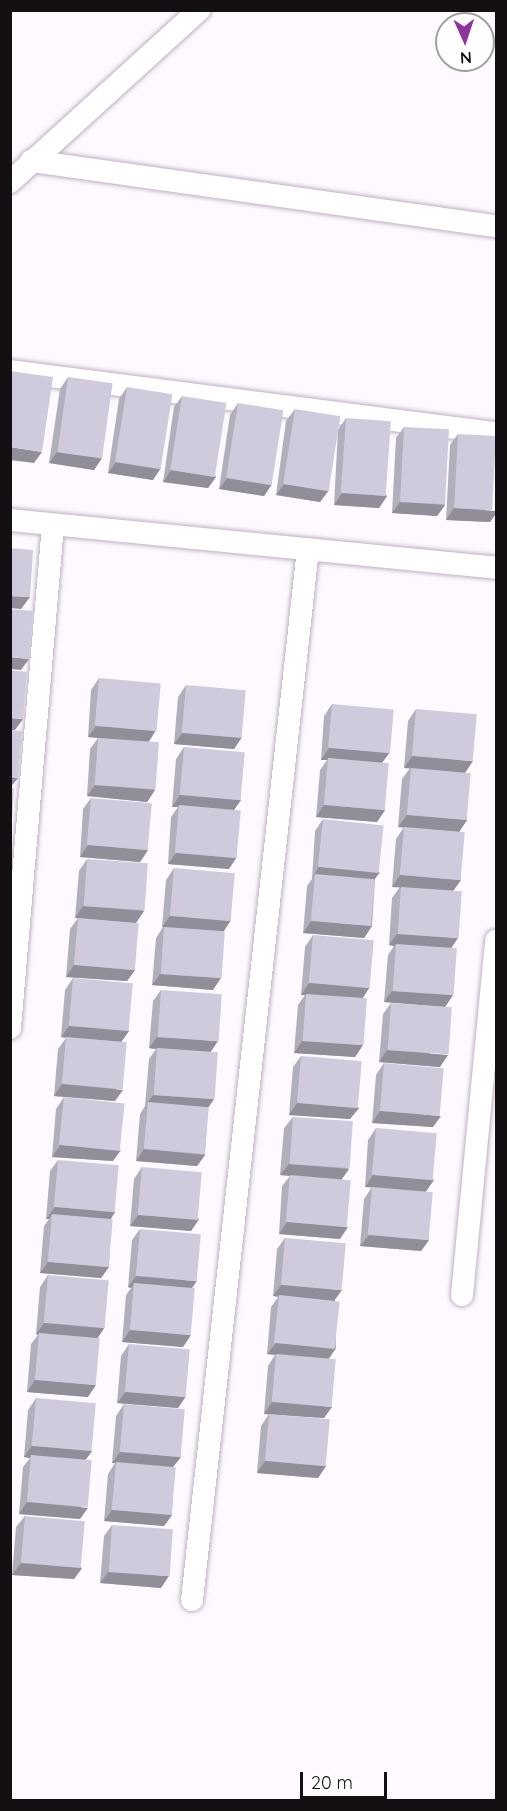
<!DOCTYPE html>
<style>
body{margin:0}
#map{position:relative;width:507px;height:1811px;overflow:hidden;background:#fef9ff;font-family:Quicksand,sans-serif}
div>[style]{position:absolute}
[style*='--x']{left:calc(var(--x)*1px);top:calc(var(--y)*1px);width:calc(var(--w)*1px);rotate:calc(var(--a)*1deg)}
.roads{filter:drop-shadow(0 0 2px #bdb1c0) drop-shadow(0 0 2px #bdb1c0)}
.street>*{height:22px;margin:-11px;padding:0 11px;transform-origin:11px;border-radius:11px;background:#fff}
.wall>*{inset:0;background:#b2afbd}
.shaded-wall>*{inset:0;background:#918e9a}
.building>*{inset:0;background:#cfcbdc;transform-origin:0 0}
span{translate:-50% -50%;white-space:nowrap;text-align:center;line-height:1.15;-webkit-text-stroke:4.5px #fff;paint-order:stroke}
.frame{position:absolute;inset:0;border:12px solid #130f13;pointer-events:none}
.north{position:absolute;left:435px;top:12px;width:60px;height:60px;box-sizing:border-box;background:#fff;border:2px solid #a19fa1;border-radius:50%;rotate:177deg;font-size:16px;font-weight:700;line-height:24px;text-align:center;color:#130f13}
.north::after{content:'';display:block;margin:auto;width:21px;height:27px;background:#90339d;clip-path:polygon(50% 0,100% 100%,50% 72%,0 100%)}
.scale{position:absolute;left:300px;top:1772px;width:87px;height:27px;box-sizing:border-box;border:3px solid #130f13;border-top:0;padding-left:8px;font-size:18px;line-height:21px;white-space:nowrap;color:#130f13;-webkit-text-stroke:4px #fff;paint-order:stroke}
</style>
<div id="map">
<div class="roads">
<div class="street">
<div style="--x:31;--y:161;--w:470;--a:8"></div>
<div style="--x:10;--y:182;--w:256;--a:-42.3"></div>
<div style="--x:10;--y:371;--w:490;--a:7.3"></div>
<div style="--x:10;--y:520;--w:488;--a:5.6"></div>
<div style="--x:10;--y:1028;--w:505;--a:-85.11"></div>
<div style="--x:462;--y:1295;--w:356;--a:-84.5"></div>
<div style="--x:192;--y:1600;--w:1057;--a:-83.7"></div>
</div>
</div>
<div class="wall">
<div style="clip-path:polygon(68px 377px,102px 458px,94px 470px,49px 463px,60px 389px)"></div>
<div style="clip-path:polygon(127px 387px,153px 480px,108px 473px,119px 399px)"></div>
<div style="clip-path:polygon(182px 396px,216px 477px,208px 488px,163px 482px,174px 407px)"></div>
<div style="clip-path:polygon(238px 403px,272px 484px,264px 496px,219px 489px,230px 415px)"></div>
<div style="clip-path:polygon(295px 409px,329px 490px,320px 502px,276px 495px,286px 421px)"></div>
<div style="clip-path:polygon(346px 418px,387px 496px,379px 508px,334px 505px,338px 430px)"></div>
<div style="clip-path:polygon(404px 427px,445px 505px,437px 516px,392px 513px,396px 438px)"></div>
<div style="clip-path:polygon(458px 434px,490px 522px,446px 520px,450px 445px)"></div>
<div style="clip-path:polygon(99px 678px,156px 730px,149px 742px,155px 790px,147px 802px,87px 796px,90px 749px,98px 738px,88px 737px,91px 690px)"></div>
<div style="clip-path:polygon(186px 685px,242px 737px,234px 749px,174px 744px,178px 697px)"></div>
<div style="clip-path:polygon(332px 704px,390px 752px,382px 762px,385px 810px,377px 822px,316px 817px,320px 770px,327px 760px,321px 760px,324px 716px)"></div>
<div style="clip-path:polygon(416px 709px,465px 772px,467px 820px,459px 832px,398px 827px,402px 779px,410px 768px,404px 768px,408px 721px)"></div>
<div style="clip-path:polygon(184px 747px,241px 800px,234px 810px,229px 869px,168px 864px,171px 817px,178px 807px,172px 807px,176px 759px)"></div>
<div style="clip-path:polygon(91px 798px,148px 850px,140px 862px,80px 857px,83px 809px)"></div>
<div style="clip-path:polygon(323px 819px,375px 879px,372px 926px,364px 938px,303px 933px,307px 886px,312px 879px,315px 831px)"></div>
<div style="clip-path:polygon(404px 827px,461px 880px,453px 891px,451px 948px,453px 995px,445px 1007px,384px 1002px,388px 955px,394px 946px,389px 945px,392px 898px,400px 887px,392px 887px,396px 839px)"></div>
<div style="clip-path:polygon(87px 859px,144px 911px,136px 922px,135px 970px,127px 981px,66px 977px,70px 929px,78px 918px,75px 918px,79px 871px)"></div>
<div style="clip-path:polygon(174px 868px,231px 920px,224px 931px,213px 990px,152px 985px,156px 938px,163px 927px,162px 927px,166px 880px)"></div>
<div style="clip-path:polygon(313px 935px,363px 998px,363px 1045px,355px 1057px,294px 1053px,298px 1005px,305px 995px,301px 995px,305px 947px)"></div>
<div style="clip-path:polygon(73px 978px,129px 1031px,122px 1041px,115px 1101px,54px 1096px,58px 1049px,66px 1038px,61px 1037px,65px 990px)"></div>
<div style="clip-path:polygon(161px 990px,211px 1052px,214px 1099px,208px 1107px,205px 1155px,197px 1166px,136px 1161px,140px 1114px,145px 1106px,149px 1059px,156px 1049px,149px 1048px,153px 1001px)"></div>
<div style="clip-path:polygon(391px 1003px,440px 1067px,379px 1062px,383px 1014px)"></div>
<div style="clip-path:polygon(301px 1056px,359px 1108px,350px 1119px,289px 1115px,293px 1067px)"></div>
<div style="clip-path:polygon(384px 1063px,433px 1127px,372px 1123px,376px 1075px)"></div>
<div style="clip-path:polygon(64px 1097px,113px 1161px,52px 1157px,56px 1109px)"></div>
<div style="clip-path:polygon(293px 1117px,349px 1169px,342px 1179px,340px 1239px,279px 1234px,282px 1186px,290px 1176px,280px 1175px,284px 1128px)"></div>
<div style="clip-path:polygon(376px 1128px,434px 1180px,426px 1192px,429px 1240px,421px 1251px,360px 1246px,364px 1199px,372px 1187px,365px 1187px,368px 1140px)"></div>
<div style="clip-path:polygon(58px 1160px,115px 1212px,111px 1219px,109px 1267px,101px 1278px,40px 1273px,44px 1226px,49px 1219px,46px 1219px,50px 1171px)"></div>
<div style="clip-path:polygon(142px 1167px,199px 1219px,191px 1231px,130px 1226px,134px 1179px)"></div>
<div style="clip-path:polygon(140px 1229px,192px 1288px,183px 1347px,122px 1342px,126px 1295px,131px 1288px,128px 1287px,132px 1240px)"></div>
<div style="clip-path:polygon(285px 1238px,335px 1300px,336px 1348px,329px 1359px,324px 1418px,264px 1414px,268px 1366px,275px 1355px,267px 1354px,271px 1307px,278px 1297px,273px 1296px,277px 1249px)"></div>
<div style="clip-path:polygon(48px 1275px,98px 1338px,88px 1397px,27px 1392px,31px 1344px,38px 1335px,36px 1334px,40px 1287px)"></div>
<div style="clip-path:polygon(129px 1344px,186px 1396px,178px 1408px,117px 1403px,121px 1356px)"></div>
<div style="clip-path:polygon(36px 1398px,92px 1451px,86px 1459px,80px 1519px,19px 1514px,23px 1467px,30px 1458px,24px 1457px,28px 1410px)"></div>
<div style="clip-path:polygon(124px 1404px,181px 1457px,173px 1467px,172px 1515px,164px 1526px,104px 1521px,108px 1474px,115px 1463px,112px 1463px,116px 1416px)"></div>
<div style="clip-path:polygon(269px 1414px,326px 1466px,318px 1478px,257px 1473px,261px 1426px)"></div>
<div style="clip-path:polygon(25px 1516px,82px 1568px,74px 1579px,12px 1575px,16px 1527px)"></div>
<div style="clip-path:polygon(112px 1525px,161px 1588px,100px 1583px,104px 1536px)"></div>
</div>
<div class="shaded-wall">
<div style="clip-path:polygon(10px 447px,42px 452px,34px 463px,10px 460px)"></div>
<div style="clip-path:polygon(57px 452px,102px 458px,94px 470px,49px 463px)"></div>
<div style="clip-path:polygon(116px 462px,161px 468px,153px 480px,108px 473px)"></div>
<div style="clip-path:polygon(171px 470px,216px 477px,208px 488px,163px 482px)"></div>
<div style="clip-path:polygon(227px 478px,272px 484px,264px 496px,219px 489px)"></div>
<div style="clip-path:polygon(284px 484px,329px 490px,320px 502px,276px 495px)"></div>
<div style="clip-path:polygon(342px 493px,387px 496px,379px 508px,334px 505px)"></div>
<div style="clip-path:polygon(400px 502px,445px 505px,437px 516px,392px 513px)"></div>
<div style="clip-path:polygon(454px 508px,496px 511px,496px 514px,490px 522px,446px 520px)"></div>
<div style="clip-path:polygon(10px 596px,30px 597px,21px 609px,10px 608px)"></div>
<div style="clip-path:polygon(10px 657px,29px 659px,21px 670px,10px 669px)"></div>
<div style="clip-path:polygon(10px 718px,23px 719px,15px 730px,10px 730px)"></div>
<div style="clip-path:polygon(96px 726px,156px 730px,148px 742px,88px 737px)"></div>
<div style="clip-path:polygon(182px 733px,242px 737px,234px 749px,174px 744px)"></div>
<div style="clip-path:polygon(329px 748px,390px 752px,382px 763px,328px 758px,327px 760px,321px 760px)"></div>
<div style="clip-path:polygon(412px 756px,473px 761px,465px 773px,404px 768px)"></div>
<div style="clip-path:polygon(10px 777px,18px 778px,10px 788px)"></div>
<div style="clip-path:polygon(95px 785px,155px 790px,147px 802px,87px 796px)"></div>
<div style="clip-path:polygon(180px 795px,241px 800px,233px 811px,179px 805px,178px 807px,172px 807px)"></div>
<div style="clip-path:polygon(324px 805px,385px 810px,377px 822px,316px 817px)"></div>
<div style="clip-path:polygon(407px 815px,467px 820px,459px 832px,398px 827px)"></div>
<div style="clip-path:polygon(88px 845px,148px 850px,140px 862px,80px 857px)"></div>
<div style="clip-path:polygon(176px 853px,237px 857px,229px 869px,168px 864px)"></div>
<div style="clip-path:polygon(319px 867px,380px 872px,372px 883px,315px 874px,311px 879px)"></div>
<div style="clip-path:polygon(400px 875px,461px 880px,453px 891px,392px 887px)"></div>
<div style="clip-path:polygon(83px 906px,144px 911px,136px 923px,75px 918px)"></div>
<div style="clip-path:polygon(170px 916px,231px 920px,223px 932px,162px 927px)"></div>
<div style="clip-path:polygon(311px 921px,372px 926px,364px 938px,303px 933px)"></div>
<div style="clip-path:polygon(397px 934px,458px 938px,450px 950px,396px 944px,394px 946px,389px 945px)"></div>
<div style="clip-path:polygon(74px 965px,135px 970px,127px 981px,66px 977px)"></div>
<div style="clip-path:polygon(160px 974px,221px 978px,213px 990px,152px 985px)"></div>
<div style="clip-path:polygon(309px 983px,370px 987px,362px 999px,301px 995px)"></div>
<div style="clip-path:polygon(392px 991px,453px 995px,445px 1007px,384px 1002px)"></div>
<div style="clip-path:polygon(69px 1026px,129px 1031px,121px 1042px,61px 1037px)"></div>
<div style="clip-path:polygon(157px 1037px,218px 1041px,210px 1053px,157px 1048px,156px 1049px,149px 1048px)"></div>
<div style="clip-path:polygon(302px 1041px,363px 1045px,355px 1057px,294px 1053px)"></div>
<div style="clip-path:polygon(387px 1050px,448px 1055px,440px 1067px,379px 1062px)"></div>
<div style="clip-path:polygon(62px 1084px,123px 1090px,115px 1101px,54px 1096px)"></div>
<div style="clip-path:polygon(153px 1095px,214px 1099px,206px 1111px,148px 1102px,145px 1106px)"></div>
<div style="clip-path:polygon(297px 1103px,359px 1108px,350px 1119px,289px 1115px)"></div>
<div style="clip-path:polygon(380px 1111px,441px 1116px,433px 1127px,372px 1123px)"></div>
<div style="clip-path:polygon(60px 1145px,121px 1150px,113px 1161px,52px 1157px)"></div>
<div style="clip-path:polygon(144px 1149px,205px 1155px,197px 1166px,136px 1161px)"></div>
<div style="clip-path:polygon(289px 1164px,349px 1169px,341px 1180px,280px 1175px)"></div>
<div style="clip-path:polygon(373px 1175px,434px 1180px,425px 1192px,365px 1187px)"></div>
<div style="clip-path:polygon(55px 1207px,115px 1212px,107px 1224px,52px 1214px,49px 1219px,46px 1219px)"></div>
<div style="clip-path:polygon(138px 1215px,199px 1219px,191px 1231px,130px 1226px)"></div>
<div style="clip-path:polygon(287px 1222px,348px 1227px,340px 1239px,279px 1234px)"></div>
<div style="clip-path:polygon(369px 1235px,429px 1240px,421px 1251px,360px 1246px)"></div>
<div style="clip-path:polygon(48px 1262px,109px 1267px,101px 1278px,40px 1273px)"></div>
<div style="clip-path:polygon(136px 1276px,197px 1281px,189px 1292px,134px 1283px,131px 1288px,128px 1287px)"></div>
<div style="clip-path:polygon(281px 1285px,342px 1290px,334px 1301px,273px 1296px)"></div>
<div style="clip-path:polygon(44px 1323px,105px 1327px,97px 1339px,39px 1333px,38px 1335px,36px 1334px)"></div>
<div style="clip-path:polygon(130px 1330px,191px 1335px,183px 1347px,122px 1342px)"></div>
<div style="clip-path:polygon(276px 1343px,336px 1348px,328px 1359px,267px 1354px)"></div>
<div style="clip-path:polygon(35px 1380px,96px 1385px,88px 1397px,27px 1392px)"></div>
<div style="clip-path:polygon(125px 1392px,186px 1396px,178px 1408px,117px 1403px)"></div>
<div style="clip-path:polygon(272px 1402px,332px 1407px,324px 1418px,264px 1414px)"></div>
<div style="clip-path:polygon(32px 1446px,92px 1451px,84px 1462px,31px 1455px,30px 1458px,24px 1457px)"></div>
<div style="clip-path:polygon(120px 1452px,181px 1457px,172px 1468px,112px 1463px)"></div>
<div style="clip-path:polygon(265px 1461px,326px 1466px,318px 1478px,257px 1473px)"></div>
<div style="clip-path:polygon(27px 1502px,88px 1508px,80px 1519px,19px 1514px)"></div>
<div style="clip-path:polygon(112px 1510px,172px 1515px,164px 1526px,104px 1521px)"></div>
<div style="clip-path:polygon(21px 1563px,82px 1568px,74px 1579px,12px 1575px)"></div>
<div style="clip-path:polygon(108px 1572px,169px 1576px,161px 1588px,100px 1583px)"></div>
</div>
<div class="building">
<div style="clip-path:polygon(10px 371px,53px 377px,42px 452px,10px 447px)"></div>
<div style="left:68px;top:377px;width:45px;height:76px;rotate:8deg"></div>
<div style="left:127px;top:387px;width:46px;height:76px;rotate:9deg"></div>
<div style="left:182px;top:396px;width:45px;height:75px;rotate:9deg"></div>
<div style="left:238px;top:403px;width:46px;height:76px;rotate:9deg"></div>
<div style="left:295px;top:409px;width:46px;height:76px;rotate:9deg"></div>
<div style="left:346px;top:418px;width:45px;height:75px;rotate:4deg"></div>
<div style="left:404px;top:427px;width:45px;height:75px;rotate:3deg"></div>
<div style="left:458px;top:434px;width:38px;height:74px;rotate:3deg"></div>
<div style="clip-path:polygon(10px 548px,33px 550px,30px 597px,10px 596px)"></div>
<div style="clip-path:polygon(10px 609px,33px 611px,29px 659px,10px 657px)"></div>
<div style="clip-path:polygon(10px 670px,27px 672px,23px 719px,10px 718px)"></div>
<div style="left:99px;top:678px;width:62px;height:48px;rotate:5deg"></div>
<div style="left:186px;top:685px;width:60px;height:48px;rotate:5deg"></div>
<div style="left:332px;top:704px;width:62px;height:44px;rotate:5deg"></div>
<div style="left:416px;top:709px;width:61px;height:47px;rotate:5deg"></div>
<div style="clip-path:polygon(10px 730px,22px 731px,18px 778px,10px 777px)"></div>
<div style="left:98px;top:738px;width:61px;height:47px;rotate:4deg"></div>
<div style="left:184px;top:747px;width:61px;height:48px;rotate:5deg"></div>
<div style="left:328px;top:758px;width:61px;height:47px;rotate:5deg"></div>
<div style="left:411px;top:768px;width:60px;height:47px;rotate:5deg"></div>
<div style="clip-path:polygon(10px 788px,14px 788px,11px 835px,10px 835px)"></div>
<div style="left:91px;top:798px;width:61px;height:47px;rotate:5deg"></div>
<div style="left:179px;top:805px;width:62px;height:48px;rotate:5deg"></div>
<div style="left:323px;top:819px;width:61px;height:48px;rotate:6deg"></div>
<div style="left:404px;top:827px;width:61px;height:48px;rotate:5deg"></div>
<div style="clip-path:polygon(10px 851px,13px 852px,10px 885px)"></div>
<div style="left:87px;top:859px;width:61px;height:47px;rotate:4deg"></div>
<div style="left:174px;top:868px;width:61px;height:48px;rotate:5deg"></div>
<div style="left:315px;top:874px;width:60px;height:47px;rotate:5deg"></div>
<div style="left:401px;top:887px;width:61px;height:47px;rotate:4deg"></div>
<div style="left:78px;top:918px;width:61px;height:47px;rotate:5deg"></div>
<div style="left:164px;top:927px;width:61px;height:47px;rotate:4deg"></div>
<div style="left:313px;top:935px;width:61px;height:48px;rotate:5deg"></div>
<div style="left:396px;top:944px;width:61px;height:47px;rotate:4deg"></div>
<div style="left:73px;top:978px;width:60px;height:48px;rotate:5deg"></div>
<div style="left:161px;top:990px;width:61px;height:47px;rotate:4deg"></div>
<div style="left:306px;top:994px;width:61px;height:47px;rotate:4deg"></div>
<div style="left:391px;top:1003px;width:61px;height:47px;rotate:4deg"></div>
<div style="left:66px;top:1037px;width:61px;height:47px;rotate:5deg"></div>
<div style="left:157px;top:1048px;width:61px;height:47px;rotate:4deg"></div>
<div style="left:301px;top:1056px;width:61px;height:47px;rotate:5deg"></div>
<div style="left:384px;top:1063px;width:60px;height:48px;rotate:5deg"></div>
<div style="left:64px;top:1097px;width:61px;height:48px;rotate:6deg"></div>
<div style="left:148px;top:1102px;width:61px;height:47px;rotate:5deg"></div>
<div style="left:293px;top:1117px;width:60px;height:47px;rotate:4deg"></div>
<div style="left:376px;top:1128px;width:61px;height:47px;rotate:5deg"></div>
<div style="left:58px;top:1160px;width:61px;height:47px;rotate:5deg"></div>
<div style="left:142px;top:1167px;width:60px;height:48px;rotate:5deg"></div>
<div style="left:290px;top:1175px;width:61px;height:47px;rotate:5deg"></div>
<div style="left:372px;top:1187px;width:61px;height:48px;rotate:5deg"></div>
<div style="left:52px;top:1214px;width:61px;height:48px;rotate:5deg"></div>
<div style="left:140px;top:1229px;width:61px;height:47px;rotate:5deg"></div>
<div style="left:285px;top:1238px;width:61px;height:47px;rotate:5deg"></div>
<div style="left:48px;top:1275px;width:61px;height:48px;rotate:5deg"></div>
<div style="left:134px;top:1283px;width:61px;height:47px;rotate:5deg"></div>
<div style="left:279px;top:1295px;width:61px;height:48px;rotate:6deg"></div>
<div style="left:39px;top:1333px;width:61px;height:47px;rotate:5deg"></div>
<div style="left:129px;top:1344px;width:61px;height:48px;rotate:5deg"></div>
<div style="left:276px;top:1354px;width:60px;height:48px;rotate:5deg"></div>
<div style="left:36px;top:1398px;width:60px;height:48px;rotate:5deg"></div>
<div style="left:124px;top:1404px;width:61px;height:48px;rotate:5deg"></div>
<div style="left:269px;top:1414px;width:61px;height:47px;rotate:5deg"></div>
<div style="left:31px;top:1455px;width:61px;height:47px;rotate:5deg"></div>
<div style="left:116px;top:1462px;width:60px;height:48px;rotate:5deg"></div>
<div style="left:25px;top:1516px;width:60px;height:47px;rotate:5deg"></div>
<div style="left:112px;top:1525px;width:61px;height:47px;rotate:4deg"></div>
</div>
<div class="frame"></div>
<div class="north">N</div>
<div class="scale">20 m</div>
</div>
